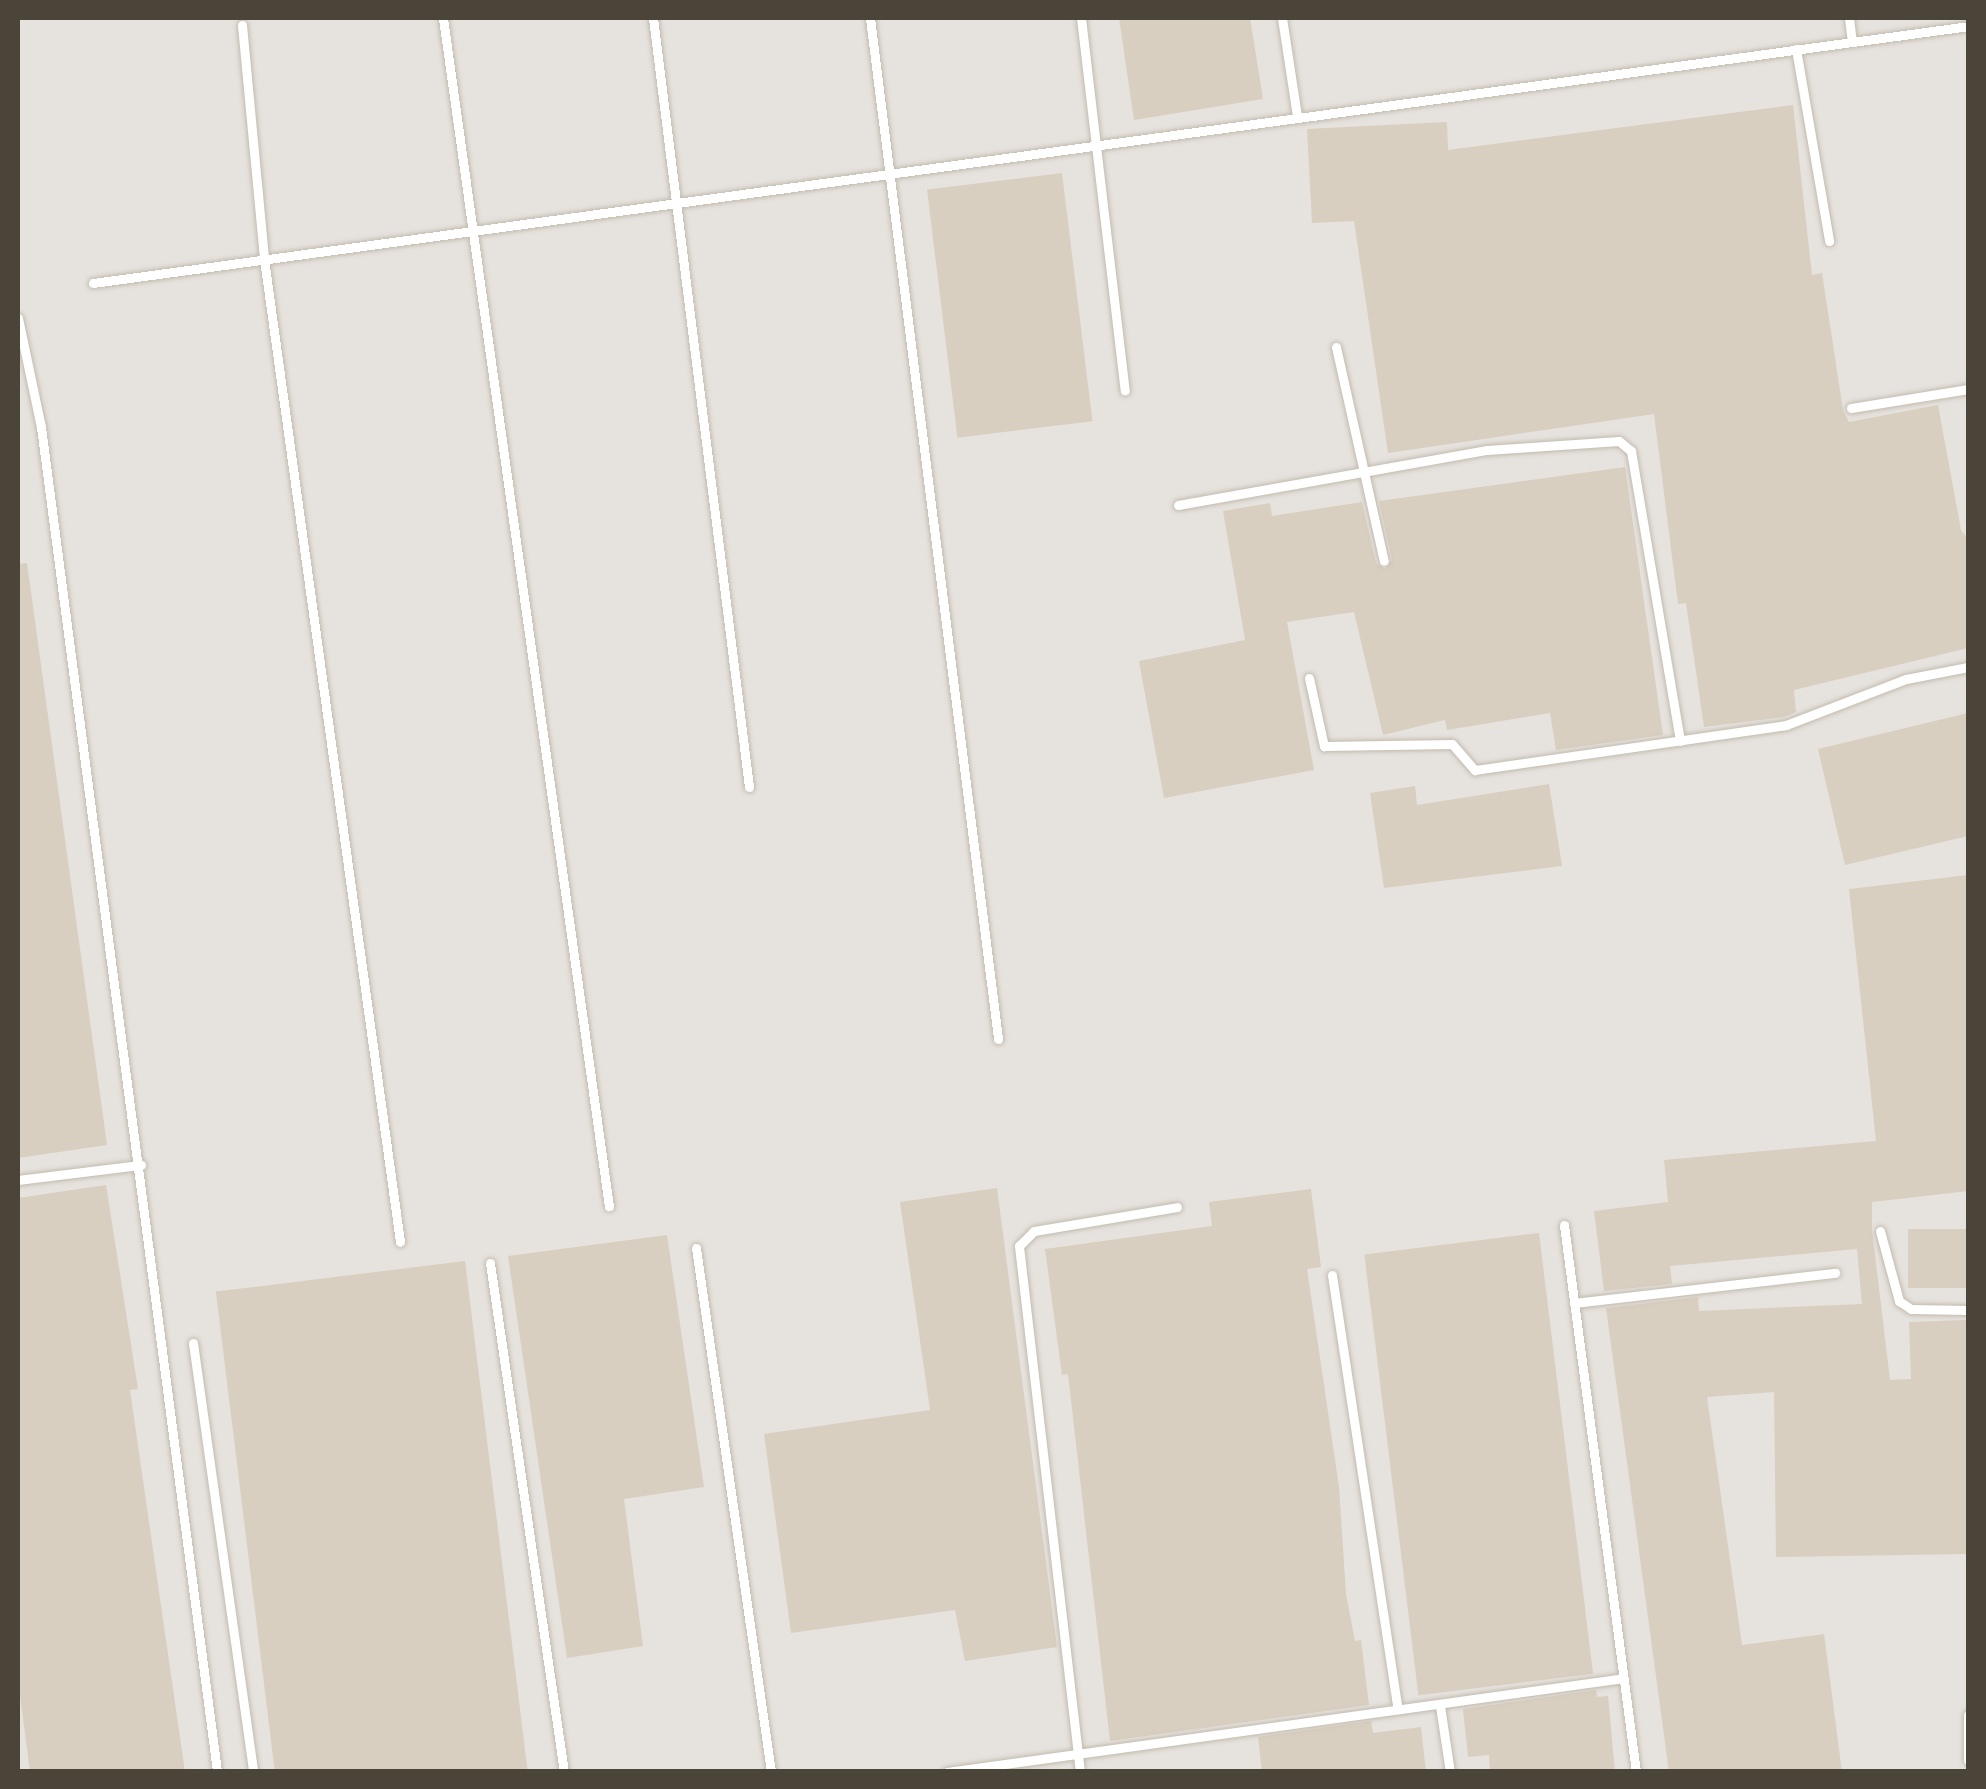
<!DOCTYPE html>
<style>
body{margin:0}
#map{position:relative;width:1986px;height:1789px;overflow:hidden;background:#f6f3ec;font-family:Mulish,sans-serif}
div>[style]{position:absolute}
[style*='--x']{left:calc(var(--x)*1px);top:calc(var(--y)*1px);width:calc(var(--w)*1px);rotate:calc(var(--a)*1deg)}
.industrial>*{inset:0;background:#e6e2dd;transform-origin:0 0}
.building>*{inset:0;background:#d8cfc1;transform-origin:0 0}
.roads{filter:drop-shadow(0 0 2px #c2bbae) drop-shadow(0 0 2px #c2bbae)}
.lane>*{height:9px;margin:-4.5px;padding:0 4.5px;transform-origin:4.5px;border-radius:4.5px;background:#fff}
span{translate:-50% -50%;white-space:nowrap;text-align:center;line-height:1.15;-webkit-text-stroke:8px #fff;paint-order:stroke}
.frame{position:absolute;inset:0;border:20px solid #4b4439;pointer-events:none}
</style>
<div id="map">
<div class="industrial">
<div style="left:18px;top:18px;width:1950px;height:1753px"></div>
</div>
<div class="building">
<div style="clip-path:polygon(1119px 18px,1250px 18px,1263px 99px,1134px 120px)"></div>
<div style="clip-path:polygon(1793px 105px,1812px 275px,1822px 273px,1843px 410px,1849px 422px,1938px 405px,1961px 530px,1968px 539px,1968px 648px,1794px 690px,1796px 712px,1784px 717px,1704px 727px,1686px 603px,1678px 604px,1654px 414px,1388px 453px,1354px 221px,1312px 223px,1307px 129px,1447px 122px,1448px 150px)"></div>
<div style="left:1062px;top:173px;width:250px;height:136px;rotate:83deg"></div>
<div style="clip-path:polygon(1625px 467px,1663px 735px,1556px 750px,1550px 713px,1447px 730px,1445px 720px,1383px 735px,1354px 612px,1287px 622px,1314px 770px,1164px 798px,1139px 661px,1245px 640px,1223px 511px,1270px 503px,1272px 516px,1362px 502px,1376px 563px,1385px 569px,1392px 560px,1379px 501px)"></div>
<div style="clip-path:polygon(27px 563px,107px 1145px,18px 1158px,18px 564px)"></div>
<div style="clip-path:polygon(1968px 713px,1968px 836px,1845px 865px,1818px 749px)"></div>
<div style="clip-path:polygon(1549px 784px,1562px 866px,1384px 888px,1370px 793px,1415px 786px,1417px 805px)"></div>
<div style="clip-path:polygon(1968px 875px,1968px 1191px,1872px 1202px,1872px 1230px,1890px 1380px,1911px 1379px,1909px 1322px,1968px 1320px,1968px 1554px,1776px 1557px,1774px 1392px,1707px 1397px,1742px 1645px,1824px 1634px,1842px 1772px,1669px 1772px,1606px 1308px,1698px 1297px,1699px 1311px,1862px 1304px,1857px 1249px,1670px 1266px,1672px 1284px,1604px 1291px,1594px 1211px,1668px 1202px,1664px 1160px,1876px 1141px,1849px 889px)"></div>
<div style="clip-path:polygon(106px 1185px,138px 1389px,130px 1390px,185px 1772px,30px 1772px,18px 1680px,18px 1198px)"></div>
<div style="clip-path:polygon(997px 1188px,1057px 1647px,965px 1661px,955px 1610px,791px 1633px,764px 1434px,930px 1410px,900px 1202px)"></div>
<div style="clip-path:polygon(1311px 1189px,1321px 1267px,1307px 1269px,1339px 1487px,1346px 1594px,1355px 1641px,1361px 1640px,1369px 1705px,1110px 1741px,1068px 1374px,1062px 1375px,1045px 1249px,1212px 1226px,1209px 1202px)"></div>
<div style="left:1968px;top:1229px;width:59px;height:60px;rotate:90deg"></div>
<div style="left:1539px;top:1233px;width:444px;height:176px;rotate:83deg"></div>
<div style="clip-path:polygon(667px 1235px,704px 1487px,624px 1499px,643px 1646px,567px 1658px,508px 1256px)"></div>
<div style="left:465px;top:1261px;width:515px;height:251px;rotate:83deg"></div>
<div style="clip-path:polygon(1596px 1690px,1597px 1697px,1608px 1696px,1615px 1772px,1490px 1772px,1489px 1755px,1468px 1757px,1463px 1709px)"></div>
<div style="clip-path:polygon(1371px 1721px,1373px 1733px,1421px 1727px,1426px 1772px,1262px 1772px,1258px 1737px)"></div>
</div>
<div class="roads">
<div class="lane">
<div style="--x:443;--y:18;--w:1200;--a:82.05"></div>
<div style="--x:653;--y:18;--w:775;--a:82.88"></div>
<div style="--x:870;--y:18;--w:1029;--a:82.85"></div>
<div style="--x:1081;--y:18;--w:375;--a:83.3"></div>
<div style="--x:1282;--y:18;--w:99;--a:81.3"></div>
<div style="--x:1849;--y:18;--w:24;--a:83"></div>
<div style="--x:242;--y:25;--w:235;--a:84.6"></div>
<div style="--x:264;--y:259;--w:992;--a:82.12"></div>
<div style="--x:1796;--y:49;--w:195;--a:80.2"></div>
<div style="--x:93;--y:283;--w:1893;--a:-7.8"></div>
<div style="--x:18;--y:318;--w:111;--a:78.1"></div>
<div style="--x:41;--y:427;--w:1356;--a:82.54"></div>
<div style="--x:1336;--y:347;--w:219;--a:77.4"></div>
<div style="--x:1851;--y:408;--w:119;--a:-9.2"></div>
<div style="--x:1178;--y:505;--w:314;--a:-10.1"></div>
<div style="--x:1487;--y:450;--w:132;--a:-3.9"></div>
<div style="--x:1619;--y:441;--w:16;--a:40"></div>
<div style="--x:1631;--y:451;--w:294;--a:80.4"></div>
<div style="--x:1309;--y:678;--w:70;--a:77.6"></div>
<div style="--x:1324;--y:746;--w:128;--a:-0.9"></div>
<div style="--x:1452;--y:744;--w:35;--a:49"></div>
<div style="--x:1475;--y:770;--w:314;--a:-8.2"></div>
<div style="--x:1786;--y:725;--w:129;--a:-21"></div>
<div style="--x:1906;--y:679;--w:63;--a:-11"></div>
<div style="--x:18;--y:1180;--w:124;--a:-7"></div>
<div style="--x:1564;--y:1225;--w:552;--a:82.5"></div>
<div style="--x:1880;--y:1231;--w:73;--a:74.8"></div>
<div style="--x:1899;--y:1301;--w:14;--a:34"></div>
<div style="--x:1911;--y:1309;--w:57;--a:1"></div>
<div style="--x:696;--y:1248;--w:529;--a:81.85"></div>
<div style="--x:490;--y:1263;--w:514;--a:81.73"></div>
<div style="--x:1332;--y:1275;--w:439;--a:81.4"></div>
<div style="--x:1574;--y:1303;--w:263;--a:-6.6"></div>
<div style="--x:193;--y:1343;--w:433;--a:82"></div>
<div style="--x:1440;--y:1706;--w:67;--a:81.4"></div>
<div style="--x:1968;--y:1715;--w:45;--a:90"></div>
<div style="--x:947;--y:1772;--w:683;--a:-7.9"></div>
<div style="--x:1080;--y:1772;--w:530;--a:-96.62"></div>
<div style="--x:1019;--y:1246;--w:21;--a:-45"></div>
<div style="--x:1034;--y:1231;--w:145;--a:-9.5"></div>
</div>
</div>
<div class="frame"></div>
</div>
